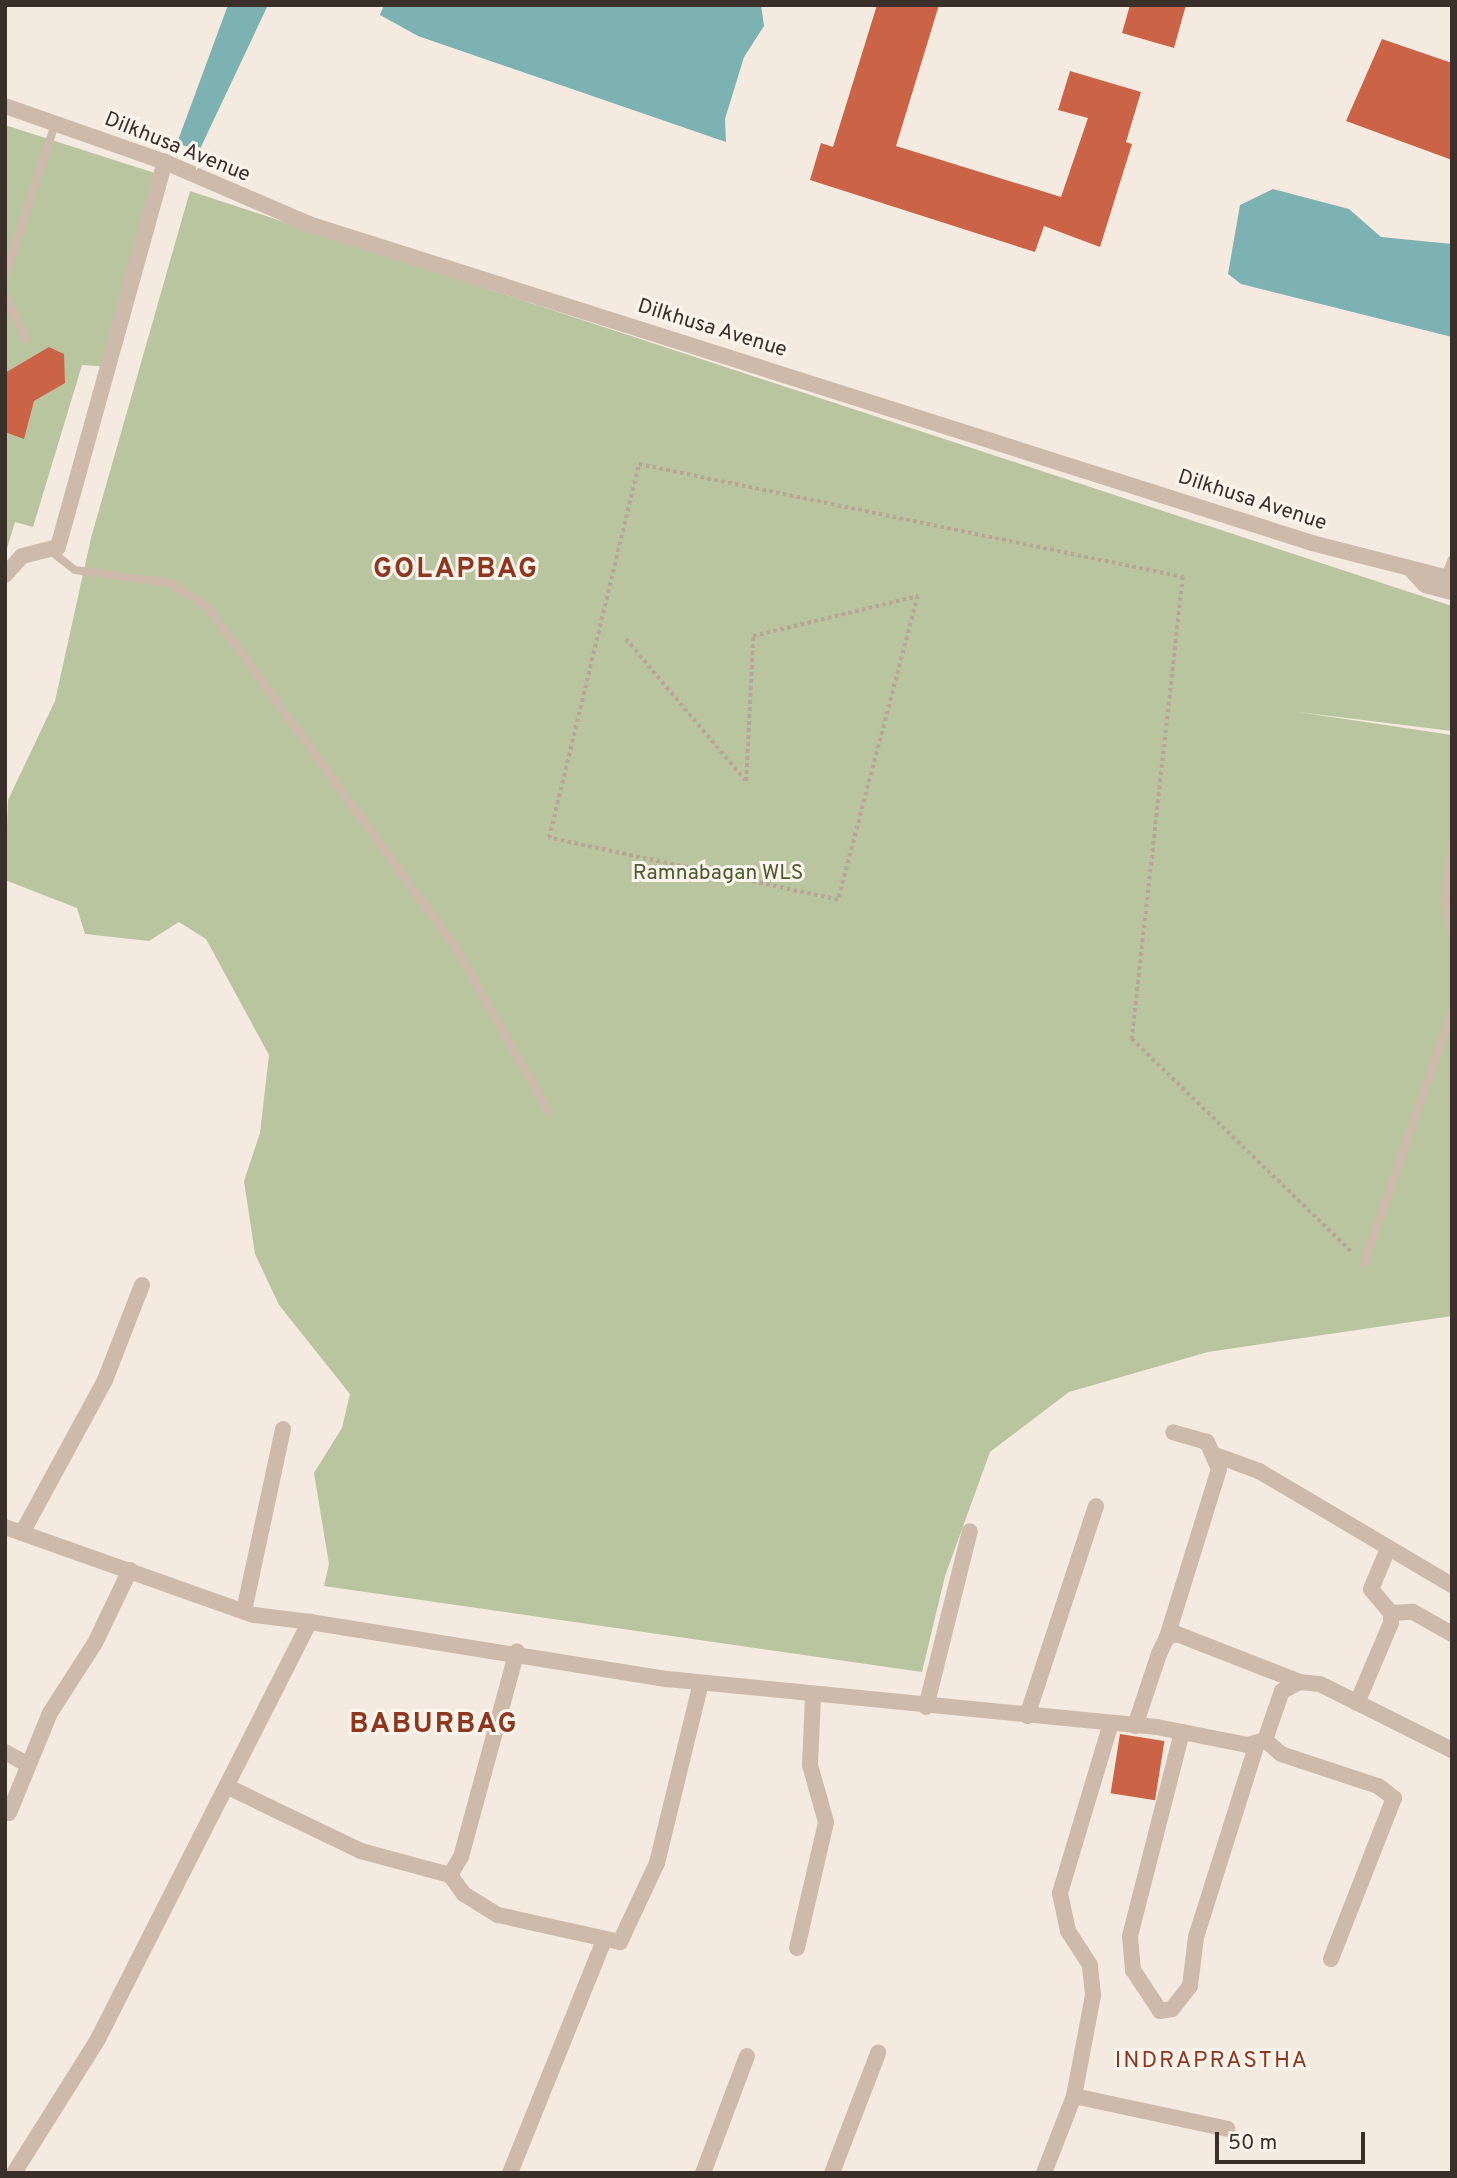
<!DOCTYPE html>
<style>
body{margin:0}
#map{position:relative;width:1457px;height:2178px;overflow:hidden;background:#f4eae0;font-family:Overpass,sans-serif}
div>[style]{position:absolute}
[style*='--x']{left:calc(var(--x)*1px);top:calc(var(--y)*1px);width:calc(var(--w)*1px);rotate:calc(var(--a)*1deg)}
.green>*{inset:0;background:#b9c59f}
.water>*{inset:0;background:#7db2b3}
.building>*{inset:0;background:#cb6447;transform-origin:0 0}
.path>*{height:3.5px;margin-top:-1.75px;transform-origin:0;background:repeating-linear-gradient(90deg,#baa495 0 3.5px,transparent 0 7px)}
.lane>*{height:8px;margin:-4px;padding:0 4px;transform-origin:4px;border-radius:4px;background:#cebaab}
.street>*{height:16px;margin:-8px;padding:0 8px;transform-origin:8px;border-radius:8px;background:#cebaab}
span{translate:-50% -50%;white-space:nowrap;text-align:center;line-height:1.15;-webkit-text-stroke:6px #fbf4ed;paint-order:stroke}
.street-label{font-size:21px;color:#3b2f2a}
.park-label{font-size:21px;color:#4b5b2d}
.neighbourhood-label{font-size:23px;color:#8e371f;letter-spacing:2px}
.district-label{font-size:28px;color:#8e371f;font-weight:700;letter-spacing:2px}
.frame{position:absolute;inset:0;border:7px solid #3b2f2a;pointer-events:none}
.scale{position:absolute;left:1215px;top:2132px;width:150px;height:32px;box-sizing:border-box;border:4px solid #3b2f2a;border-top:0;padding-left:9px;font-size:21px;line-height:24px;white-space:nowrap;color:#3b2f2a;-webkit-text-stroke:5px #fbf4ed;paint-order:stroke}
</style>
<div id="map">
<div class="green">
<div style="clip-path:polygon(5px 125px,161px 175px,108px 367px,82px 365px,33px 527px,15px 522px,5px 555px)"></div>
<div style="clip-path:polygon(190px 191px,1452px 606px,1452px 731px,1298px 712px,1452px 735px,1452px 1316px,1208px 1352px,1069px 1392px,990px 1452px,945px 1576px,922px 1672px,324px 1586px,329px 1564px,314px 1473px,342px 1428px,350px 1394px,279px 1305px,255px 1254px,244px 1181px,260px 1133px,269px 1055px,206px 939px,179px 922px,149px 941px,85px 934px,77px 908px,5px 880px,8px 800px,55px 701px,91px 538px)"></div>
</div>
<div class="water">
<div style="clip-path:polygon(228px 5px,268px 5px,199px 151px,177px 143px)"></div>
<div style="clip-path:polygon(384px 5px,761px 5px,764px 26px,744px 57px,725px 119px,726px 142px,418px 36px,380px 15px)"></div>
<div style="clip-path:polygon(1273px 189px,1349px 209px,1381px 237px,1452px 244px,1452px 337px,1241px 284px,1228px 274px,1240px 205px)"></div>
</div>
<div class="building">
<div style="clip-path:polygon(877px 5px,939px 5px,896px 146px,1061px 197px,1088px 118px,1058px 110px,1070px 71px,1141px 92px,1126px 142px,1132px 144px,1100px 247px,1044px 226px,1035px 252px,810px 180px,821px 143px,833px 147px)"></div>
<div style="clip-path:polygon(1130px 5px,1186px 5px,1174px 48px,1122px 33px)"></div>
<div style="clip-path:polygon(1382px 39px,1452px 63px,1452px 160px,1346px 121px)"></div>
<div style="clip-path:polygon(49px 347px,64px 354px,65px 383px,34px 401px,24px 439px,5px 432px,5px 373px)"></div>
<div style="left:1120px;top:1734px;width:45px;height:60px;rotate:9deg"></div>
</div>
<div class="path">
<div style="--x:626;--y:639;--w:186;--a:49.8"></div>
<div style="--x:746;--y:781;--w:145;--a:-87.2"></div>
<div style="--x:753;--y:636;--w:170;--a:-13.6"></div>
<div style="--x:918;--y:596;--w:314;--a:104.7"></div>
<div style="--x:838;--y:900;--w:296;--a:-167.9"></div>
<div style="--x:549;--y:838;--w:385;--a:-76.5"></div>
<div style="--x:639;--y:464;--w:556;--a:11.73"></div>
<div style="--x:1183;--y:577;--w:465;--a:96.3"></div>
<div style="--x:1132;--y:1039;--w:308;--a:44.1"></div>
</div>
<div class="lane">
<div style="--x:5;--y:277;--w:161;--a:-71.9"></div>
<div style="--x:5;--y:296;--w:49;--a:63.4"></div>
<div style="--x:52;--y:552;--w:29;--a:38"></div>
<div style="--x:75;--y:570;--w:96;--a:7.8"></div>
<div style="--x:170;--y:583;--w:45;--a:32.3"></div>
<div style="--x:208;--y:607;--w:418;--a:54"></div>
<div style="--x:454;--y:945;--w:192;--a:60.4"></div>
<div style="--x:1445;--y:577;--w:19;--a:-69"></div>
<div style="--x:1452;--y:841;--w:60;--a:96.7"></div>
<div style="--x:1445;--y:901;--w:33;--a:78"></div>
<div style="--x:1364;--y:1264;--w:267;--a:-70.8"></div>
</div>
<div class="street">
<div style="--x:5;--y:106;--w:170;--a:19.3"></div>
<div style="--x:165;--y:162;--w:157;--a:23.3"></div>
<div style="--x:309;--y:224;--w:1053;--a:17.64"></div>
<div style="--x:1312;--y:543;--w:145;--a:14.4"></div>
<div style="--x:1413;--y:572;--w:18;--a:47"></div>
<div style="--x:1425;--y:585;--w:28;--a:15"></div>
<div style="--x:5;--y:575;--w:25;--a:-48"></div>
<div style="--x:22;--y:556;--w:37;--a:-14"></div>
<div style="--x:58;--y:547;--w:400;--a:-74.5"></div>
<div style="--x:1218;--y:1456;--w:44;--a:20.1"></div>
<div style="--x:1259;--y:1471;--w:224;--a:30.6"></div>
<div style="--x:5;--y:1527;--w:264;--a:19.5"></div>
<div style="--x:254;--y:1615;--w:56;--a:7.1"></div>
<div style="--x:22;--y:1533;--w:174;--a:-61.5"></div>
<div style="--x:105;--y:1380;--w:102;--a:-68.7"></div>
<div style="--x:244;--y:1611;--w:186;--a:-77.9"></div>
<div style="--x:1391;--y:1613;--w:22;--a:-3"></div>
<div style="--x:1413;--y:1612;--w:45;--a:29.4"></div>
<div style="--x:1167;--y:1637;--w:176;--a:-72.8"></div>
<div style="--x:1219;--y:1469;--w:30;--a:-114"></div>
<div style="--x:1207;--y:1442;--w:35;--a:-164"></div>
<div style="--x:1357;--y:1703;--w:87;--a:-67"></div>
<div style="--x:1391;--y:1623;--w:10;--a:-90"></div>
<div style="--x:1391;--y:1613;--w:31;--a:-130"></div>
<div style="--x:1371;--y:1589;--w:43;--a:-67"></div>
<div style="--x:926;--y:1707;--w:181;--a:-76"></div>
<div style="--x:1027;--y:1716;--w:221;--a:-71.8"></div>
<div style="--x:1135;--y:1726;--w:76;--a:-71.6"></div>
<div style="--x:1159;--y:1654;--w:19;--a:-65"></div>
<div style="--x:1167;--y:1637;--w:10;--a:-17"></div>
<div style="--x:1177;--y:1634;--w:132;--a:21.3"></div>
<div style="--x:1182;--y:1732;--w:211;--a:104.3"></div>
<div style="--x:1130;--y:1936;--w:34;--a:85"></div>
<div style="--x:1133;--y:1970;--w:49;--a:56.6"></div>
<div style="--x:1160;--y:2011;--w:12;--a:-9"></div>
<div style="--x:1172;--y:2009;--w:29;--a:-52"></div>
<div style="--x:1190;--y:1986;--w:49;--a:-83"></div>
<div style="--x:1196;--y:1937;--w:202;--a:-72.5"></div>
<div style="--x:1265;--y:1740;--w:21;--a:41"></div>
<div style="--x:1281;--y:1754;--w:102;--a:18.3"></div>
<div style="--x:1378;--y:1786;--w:20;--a:37"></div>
<div style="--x:1394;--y:1798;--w:173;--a:111.4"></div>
<div style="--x:5;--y:1752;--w:26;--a:29"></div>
<div style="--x:228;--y:1787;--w:148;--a:25.7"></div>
<div style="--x:361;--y:1851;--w:92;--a:15.1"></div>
<div style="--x:450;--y:1875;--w:21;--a:-59"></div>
<div style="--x:461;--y:1857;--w:213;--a:-74.8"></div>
<div style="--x:9;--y:1813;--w:108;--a:-67.7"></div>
<div style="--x:50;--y:1713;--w:83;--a:-57.3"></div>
<div style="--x:95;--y:1643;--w:81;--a:-64.4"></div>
<div style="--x:450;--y:1875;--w:24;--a:54"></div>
<div style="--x:464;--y:1894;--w:40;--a:32"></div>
<div style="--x:498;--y:1915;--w:125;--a:12.5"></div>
<div style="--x:620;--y:1942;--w:87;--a:-64.9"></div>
<div style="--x:657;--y:1863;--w:185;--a:-76.3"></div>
<div style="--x:797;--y:1948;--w:129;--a:-77"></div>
<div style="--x:826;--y:1822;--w:59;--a:-105.7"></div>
<div style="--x:810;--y:1765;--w:69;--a:-87.5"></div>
<div style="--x:1074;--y:2096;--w:157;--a:12.1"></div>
<div style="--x:14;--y:2173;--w:158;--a:-57.9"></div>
<div style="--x:98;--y:2039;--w:468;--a:-63.1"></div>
<div style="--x:310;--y:1622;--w:362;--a:9.1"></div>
<div style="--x:667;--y:1679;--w:492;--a:5.6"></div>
<div style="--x:1157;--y:1727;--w:93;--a:11.2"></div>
<div style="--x:1248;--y:1745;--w:18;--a:-16"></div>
<div style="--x:1265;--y:1740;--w:52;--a:-70.9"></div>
<div style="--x:1282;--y:1691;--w:20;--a:-27"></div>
<div style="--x:1300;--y:1682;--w:20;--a:6"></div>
<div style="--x:1320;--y:1684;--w:148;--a:26.6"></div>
<div style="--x:510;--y:2173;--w:248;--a:-68"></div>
<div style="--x:703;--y:2173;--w:125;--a:-69.4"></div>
<div style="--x:832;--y:2173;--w:129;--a:-69"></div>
<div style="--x:1044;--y:2173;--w:83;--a:-68.7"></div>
<div style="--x:1074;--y:2096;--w:103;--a:-79.3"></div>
<div style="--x:1093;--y:1995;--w:30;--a:-96"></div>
<div style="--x:1090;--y:1965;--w:40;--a:-122.9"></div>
<div style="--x:1068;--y:1931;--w:39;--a:-102"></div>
<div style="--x:1060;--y:1893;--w:177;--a:-73.3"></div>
</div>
<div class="street-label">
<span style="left:177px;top:148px;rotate:22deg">Dilkhusa Avenue</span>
<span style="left:712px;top:329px;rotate:17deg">Dilkhusa Avenue</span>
<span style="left:1252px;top:501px;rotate:18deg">Dilkhusa Avenue</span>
</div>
<div class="park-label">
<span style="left:718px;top:874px">Ramnabagan WLS</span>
</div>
<div class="neighbourhood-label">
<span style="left:1212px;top:2062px">INDRAPRASTHA</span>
</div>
<div class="district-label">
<span style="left:456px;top:570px">GOLAPBAG</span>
<span style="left:434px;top:1725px">BABURBAG</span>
</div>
<div class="frame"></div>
<div class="scale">50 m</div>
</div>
